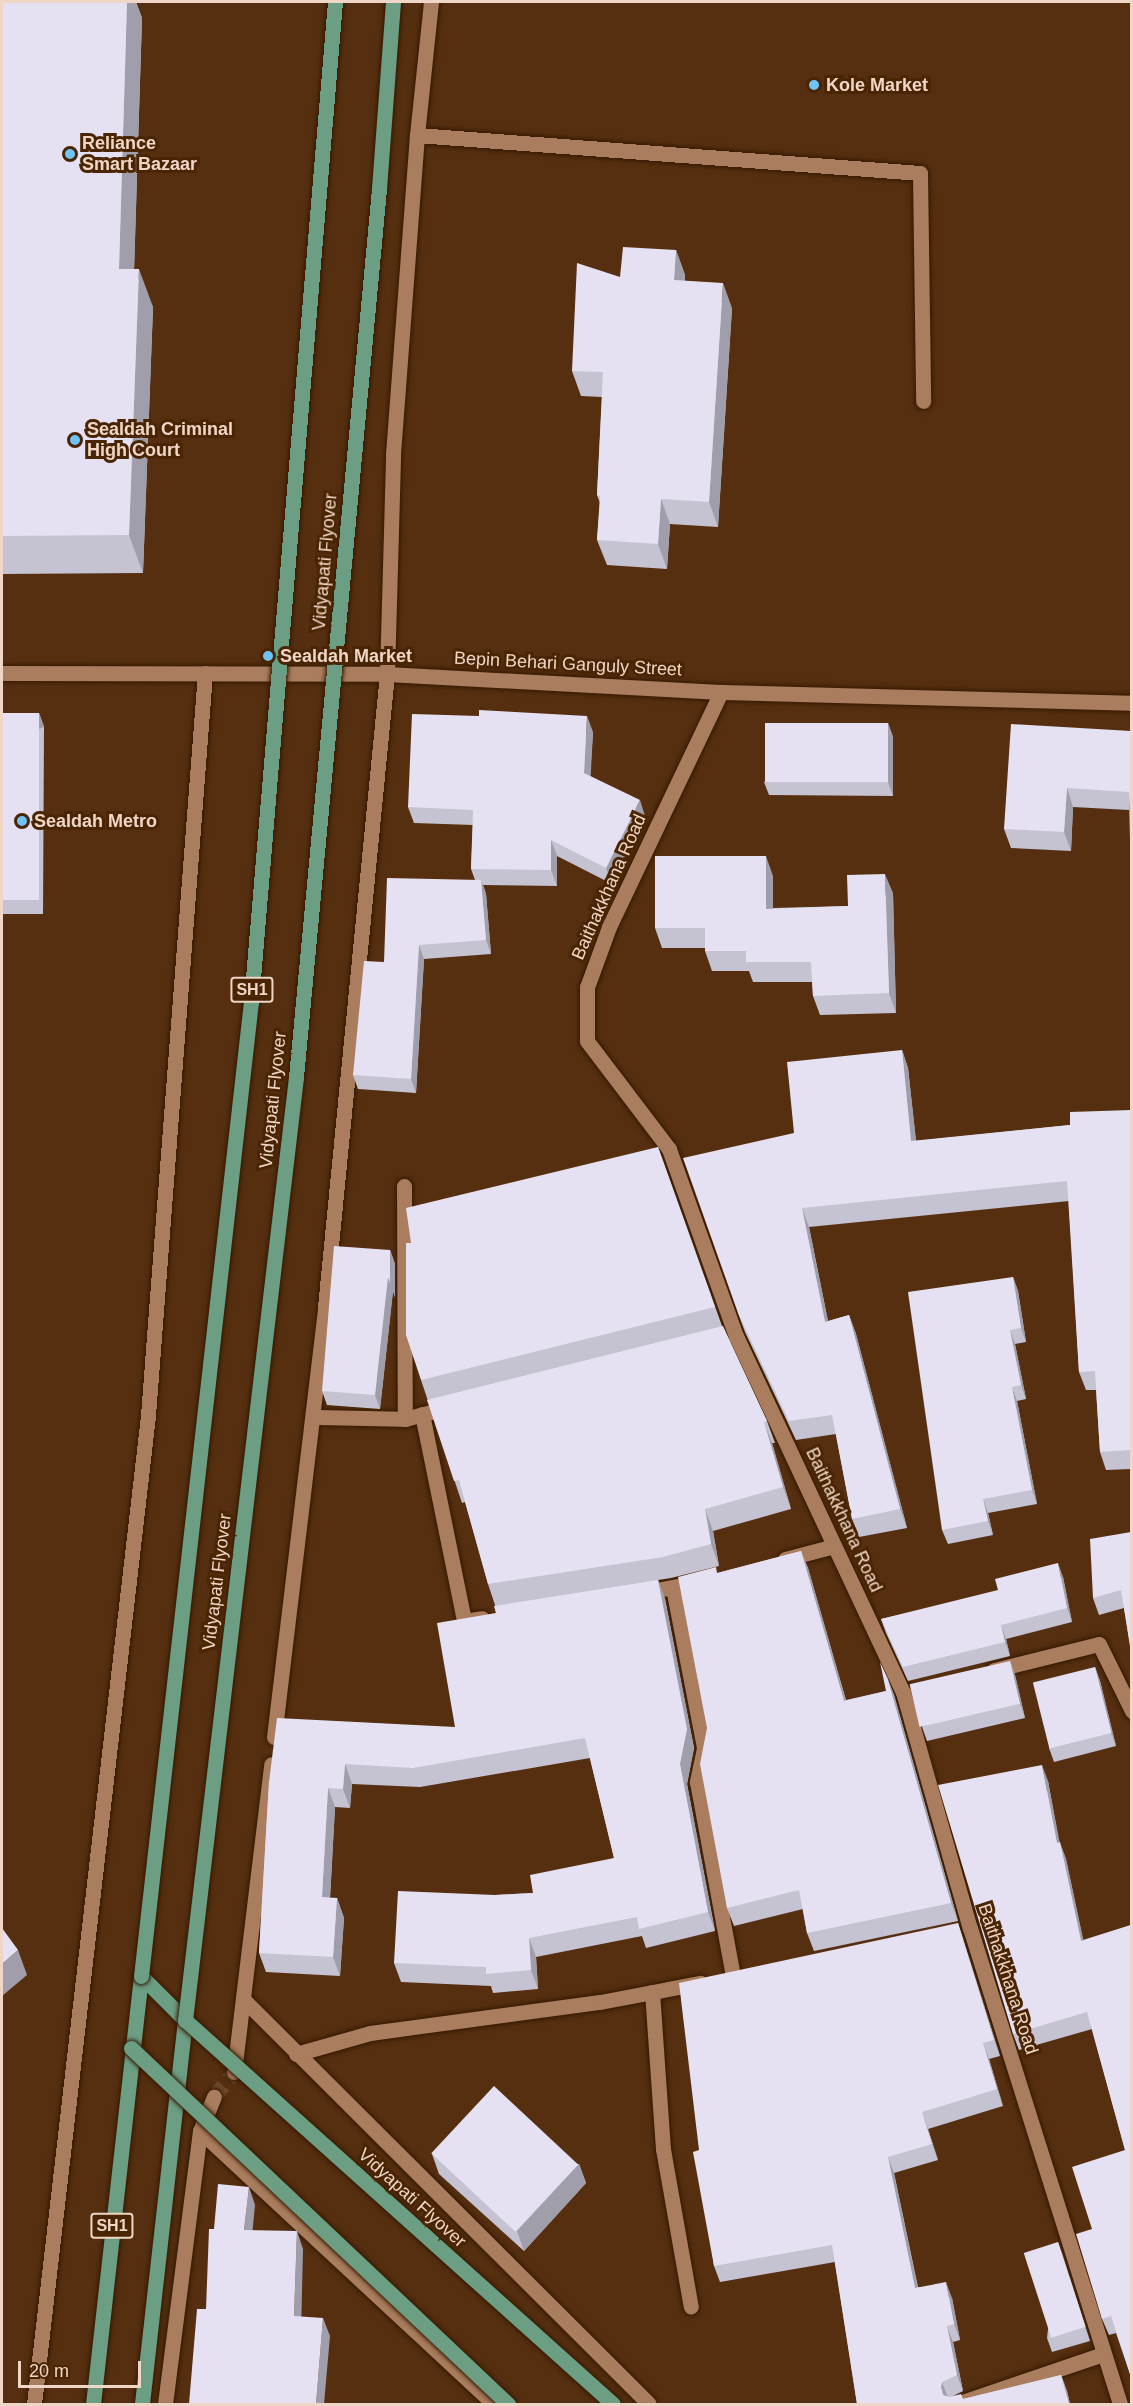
<!DOCTYPE html>
<style>
body{margin:0}
#map{position:relative;width:1133px;height:2406px;overflow:hidden;background:#552f10;font-family:Helvetica,sans-serif}
div>[style]{position:absolute}
[style*='--x']{left:calc(var(--x)*1px);top:calc(var(--y)*1px);width:calc(var(--w)*1px);rotate:calc(var(--a)*1deg)}
.minor-tunnel>*{height:15px;margin-top:-7.5px;transform-origin:0;background:repeating-linear-gradient(90deg,#6c482b 0 15px,transparent 0 23px)}
.roads{filter:drop-shadow(0 0 2px #351902) drop-shadow(0 0 2px #351902)}
.minor>*{height:15px;margin:-7.5px;padding:0 7.5px;transform-origin:7.5px;border-radius:7.5px;background:#a97d5d}
.major>*{height:15px;margin:-7.5px;padding:0 7.5px;transform-origin:7.5px;border-radius:7.5px;background:#6b9e83}
.bridges{filter:drop-shadow(0 0 2px #351902) drop-shadow(0 0 2px #351902)}
.major-bridge>*{height:15px;margin:-7.5px;padding:0 7.5px;transform-origin:7.5px;border-radius:7.5px;background:#6b9e83}
.wall>*{inset:0;background:#c5c2d1}
.shaded-wall>*{inset:0;background:#a09eaa;transform-origin:0 0}
.building>*{inset:0;background:#e5e1f3;transform-origin:0 0}
.dots>*{width:16px;height:16px;translate:-50% -50%;box-sizing:border-box;border:3px solid #4a2504;border-radius:50%}
span{translate:-50% -50%;white-space:nowrap;text-align:center;line-height:1.15;-webkit-text-stroke:6px #4a2504;paint-order:stroke}
.shield-label span{padding:2px 4px;background:#4a2504;border:2px solid;border-radius:4px;-webkit-text-stroke-width:0}
.shield-label{font-size:16px;color:#efd6c6;font-weight:700}
.poi-label{font-size:18px;color:#efd6c6;font-weight:700}
.left{translate:0 -50%;text-align:left}
.street-label{font-size:18px;color:#efd6c6}
.frame{position:absolute;inset:0;border:3px solid #efd6c6;pointer-events:none}
.scale{position:absolute;left:18px;top:2361px;width:123px;height:27px;box-sizing:border-box;border:3px solid #efd6c6;border-top:0;padding-left:8px;font-size:18px;line-height:21px;white-space:nowrap;color:#efd6c6;-webkit-text-stroke:4px #4a2504;paint-order:stroke}
</style>
<div id="map">
<div class="minor-tunnel">
<div style="--x:214;--y:2097;--w:32;--a:-51"></div>
</div>
<div class="roads">
<div class="minor">
<div style="--x:417;--y:135;--w:504;--a:4.32"></div>
<div style="--x:920;--y:173;--w:228;--a:89.2"></div>
<div style="--x:2;--y:673;--w:385;--a:0.1"></div>
<div style="--x:387;--y:674;--w:334;--a:3.1"></div>
<div style="--x:721;--y:692;--w:411;--a:1.5"></div>
<div style="--x:721;--y:692;--w:260;--a:115.5"></div>
<div style="--x:609;--y:927;--w:64;--a:110.1"></div>
<div style="--x:587;--y:987;--w:54;--a:90"></div>
<div style="--x:587;--y:1041;--w:136;--a:52.8"></div>
<div style="--x:669;--y:1149;--w:199;--a:70.3"></div>
<div style="--x:736;--y:1336;--w:393;--a:64.9"></div>
<div style="--x:903;--y:1692;--w:245;--a:74.2"></div>
<div style="--x:970;--y:1928;--w:499;--a:72.5"></div>
<div style="--x:404;--y:1186;--w:233;--a:89.8"></div>
<div style="--x:405;--y:1419;--w:27;--a:-15"></div>
<div style="--x:422;--y:1414;--w:211;--a:78.5"></div>
<div style="--x:464;--y:1621;--w:18;--a:-9"></div>
<div style="--x:313;--y:1417;--w:92;--a:1.2"></div>
<div style="--x:785;--y:1559;--w:51;--a:-14.9"></div>
<div style="--x:673;--y:1588;--w:163;--a:79"></div>
<div style="--x:704;--y:1748;--w:35;--a:102"></div>
<div style="--x:697;--y:1782;--w:197;--a:79.5"></div>
<div style="--x:642;--y:1593;--w:57;--a:-11.1"></div>
<div style="--x:994;--y:1670;--w:108;--a:-13.9"></div>
<div style="--x:1099;--y:1644;--w:75;--a:63.8"></div>
<div style="--x:274;--y:1737;--w:433;--a:-83.2"></div>
<div style="--x:325;--y:1307;--w:636;--a:-84.41"></div>
<div style="--x:387;--y:674;--w:220;--a:-88.4"></div>
<div style="--x:393;--y:454;--w:320;--a:-85.7"></div>
<div style="--x:417;--y:135;--w:134;--a:-84"></div>
<div style="--x:652;--y:1992;--w:157;--a:86"></div>
<div style="--x:663;--y:2149;--w:160;--a:80"></div>
<div style="--x:243;--y:1999;--w:573;--a:44.93"></div>
<div style="--x:296;--y:2054;--w:77;--a:-15.8"></div>
<div style="--x:370;--y:2033;--w:232;--a:-7.7"></div>
<div style="--x:600;--y:2002;--w:102;--a:-10.8"></div>
<div style="--x:234;--y:2072;--w:310;--a:-83.1"></div>
<div style="--x:200;--y:2131;--w:401;--a:42.9"></div>
<div style="--x:34;--y:2404;--w:996;--a:-83.42"></div>
<div style="--x:148;--y:1415;--w:744;--a:-85.61"></div>
<div style="--x:165;--y:2404;--w:275;--a:-82.7"></div>
<div style="--x:200;--y:2131;--w:37;--a:-68"></div>
<div style="--x:956;--y:2404;--w:155;--a:-18.8"></div>
</div>
<div class="major">
<div style="--x:141;--y:1976;--w:62;--a:45"></div>
<div style="--x:185;--y:2020;--w:386;--a:96.4"></div>
<div style="--x:93;--y:2404;--w:431;--a:-83.6"></div>
</div>
</div>
<div class="bridges">
<div class="major-bridge">
<div style="--x:393;--y:2;--w:188;--a:94.3"></div>
<div style="--x:379;--y:189;--w:892;--a:95.34"></div>
<div style="--x:296;--y:1077;--w:950;--a:96.71"></div>
<div style="--x:185;--y:2020;--w:575;--a:41.9"></div>
<div style="--x:141;--y:1976;--w:980;--a:-83.56"></div>
<div style="--x:251;--y:1002;--w:1004;--a:-85.2"></div>
<div style="--x:131;--y:2048;--w:519;--a:43.36"></div>
</div>
</div>
<div class="wall">
<div style="clip-path:polygon(2px 2px,136px 2px,142px 18px,134px 269px,153px 307px,143px 573px,2px 574px)"></div>
<div style="clip-path:polygon(676px 250px,685px 275px,685px 281px,732px 308px,718px 527px,670px 524px,667px 569px,607px 565px,597px 540px,600px 503px,597px 495px,602px 397px,581px 396px,572px 371px,620px 277px)"></div>
<div style="clip-path:polygon(2px 713px,39px 713px,44px 727px,43px 914px,2px 914px)"></div>
<div style="clip-path:polygon(888px 723px,893px 737px,893px 796px,769px 795px,764px 782px)"></div>
<div style="clip-path:polygon(1131px 731px,1129px 810px,1073px 807px,1071px 851px,1011px 848px,1004px 829px)"></div>
<div style="clip-path:polygon(593px 732px,590px 776px,645px 816px,612px 884px,557px 856px,557px 886px,483px 885px,486px 894px,491px 954px,424px 959px,416px 1093px,358px 1089px,353px 1075px,384px 962px,475px 880px,471px 869px,473px 825px,414px 823px,408px 807px)"></div>
<div style="clip-path:polygon(773px 876px,773px 908px,848px 906px,893px 893px,896px 1013px,820px 1015px,813px 996px,812px 982px,753px 982px,749px 971px,712px 971px,705px 951px,705px 948px,662px 948px,655px 928px)"></div>
<div style="clip-path:polygon(902px 1050px,908px 1068px,916px 1141px,1070px 1125px,1131px 1110px,1131px 1469px,1106px 1470px,1100px 1452px,1096px 1390px,1086px 1390px,1079px 1372px,1069px 1201px,809px 1227px,828px 1321px,849px 1315px,856px 1334px,907px 1528px,859px 1537px,852px 1519px,836px 1434px,796px 1440px,745px 1332px,738px 1313px,794px 1133px)"></div>
<div style="clip-path:polygon(658px 1147px,722px 1326px,767px 1421px,775px 1443px,772px 1443px,791px 1509px,713px 1531px,719px 1566px,671px 1578px,658px 1580px,665px 1599px,694px 1748px,687px 1784px,715px 1931px,646px 1948px,642px 1936px,536px 1957px,538px 1989px,493px 1993px,491px 1986px,401px 1982px,394px 1963px,495px 1895px,533px 1893px,614px 1858px,590px 1758px,420px 1787px,352px 1784px,350px 1808px,335px 1807px,330px 1898px,337px 1898px,344px 1918px,340px 1976px,266px 1972px,259px 1953px,269px 1782px,455px 1727px,496px 1613px,495px 1605px,488px 1584px,465px 1502px,462px 1503px,421px 1380px,411px 1243px)"></div>
<div style="clip-path:polygon(390px 1250px,395px 1264px,395px 1297px,393px 1291px,380px 1409px,327px 1405px,322px 1391px)"></div>
<div style="clip-path:polygon(1013px 1277px,1018px 1291px,1026px 1342px,1015px 1344px,1026px 1399px,1017px 1401px,1037px 1504px,988px 1513px,993px 1535px,948px 1544px,942px 1530px)"></div>
<div style="clip-path:polygon(1131px 1532px,1131px 1653px,1124px 1608px,1099px 1615px,1093px 1598px)"></div>
<div style="clip-path:polygon(801px 1551px,808px 1568px,846px 1700px,886px 1691px,887px 1677px,894px 1695px,958px 1921px,814px 1951px,807px 1933px,803px 1909px,734px 1926px,727px 1908px,707px 1728px,718px 1573px)"></div>
<div style="clip-path:polygon(1063px 1577px,1072px 1622px,1006px 1639px,1010px 1656px,908px 1681px,886px 1633px,881px 1619px)"></div>
<div style="clip-path:polygon(1010px 1661px,1015px 1675px,1025px 1718px,927px 1741px,922px 1727px)"></div>
<div style="clip-path:polygon(1095px 1667px,1100px 1681px,1116px 1746px,1054px 1762px,1049px 1748px)"></div>
<div style="clip-path:polygon(1048px 1781px,1059px 1842px,1066px 1859px,1083px 1940px,1131px 1925px,1131px 2377px,1116px 2333px,1109px 2335px,1102px 2319px,1092px 2229px,1125px 2150px,1092px 2029px,1019px 2050px,1013px 2034px)"></div>
<div style="clip-path:polygon(958px 1923px,1000px 2056px,989px 2059px,1003px 2106px,928px 2129px,938px 2160px,894px 2173px,918px 2287px,952px 2298px,960px 2340px,953px 2342px,963px 2391px,951px 2397px,963px 2399px,1061px 2375px,1067px 2391px,1070px 2404px,857px 2404px,835px 2262px,720px 2282px,714px 2266px,699px 2150px)"></div>
<div style="clip-path:polygon(432px 2154px,579px 2164px,586px 2183px,524px 2251px,439px 2174px)"></div>
<div style="clip-path:polygon(1058px 2242px,1090px 2341px,1052px 2352px,1047px 2338px)"></div>
</div>
<div class="shaded-wall">
<div style="clip-path:polygon(127px 2px,136px 2px,142px 18px,133px 307px,119px 269px)"></div>
<div style="clip-path:polygon(676px 250px,685px 275px,683px 305px,674px 280px)"></div>
<div style="clip-path:polygon(139px 269px,153px 307px,143px 573px,129px 535px)"></div>
<div style="clip-path:polygon(723px 283px,732px 308px,718px 527px,709px 502px)"></div>
<div style="clip-path:polygon(661px 499px,670px 524px,667px 569px,658px 544px)"></div>
<div style="left:39px;top:713px;width:15px;height:187px;rotate:70deg"></div>
<div style="clip-path:polygon(587px 716px,593px 732px,590px 789px,584px 773px)"></div>
<div style="clip-path:polygon(888px 723px,893px 737px,893px 796px,888px 782px)"></div>
<div style="clip-path:polygon(1067px 788px,1073px 807px,1071px 851px,1064px 832px)"></div>
<div style="clip-path:polygon(640px 800px,645px 816px,612px 884px,606px 868px)"></div>
<div style="clip-path:polygon(551px 840px,557px 856px,557px 886px,551px 870px)"></div>
<div style="clip-path:polygon(766px 856px,773px 876px,773px 928px,766px 909px)"></div>
<div style="clip-path:polygon(885px 874px,893px 893px,896px 1013px,889px 993px)"></div>
<div style="clip-path:polygon(481px 880px,486px 894px,491px 954px,486px 940px)"></div>
<div style="clip-path:polygon(419px 945px,424px 959px,416px 1093px,411px 1079px)"></div>
<div style="clip-path:polygon(902px 1050px,908px 1068px,918px 1160px,911px 1141px)"></div>
<div style="clip-path:polygon(802px 1208px,809px 1227px,832px 1341px,825px 1322px)"></div>
<div style="clip-path:polygon(390px 1250px,395px 1264px,395px 1297px,393px 1291px,380px 1409px,375px 1395px)"></div>
<div style="clip-path:polygon(1013px 1277px,1018px 1291px,1026px 1342px,1021px 1328px)"></div>
<div style="clip-path:polygon(849px 1315px,856px 1334px,907px 1528px,900px 1509px)"></div>
<div style="clip-path:polygon(1010px 1330px,1015px 1344px,1026px 1399px,1021px 1385px)"></div>
<div style="clip-path:polygon(1012px 1387px,1017px 1401px,1037px 1504px,1032px 1490px)"></div>
<div style="clip-path:polygon(764px 1422px,772px 1443px,791px 1509px,783px 1487px)"></div>
<div style="clip-path:polygon(983px 1499px,988px 1513px,993px 1535px,988px 1521px)"></div>
<div style="clip-path:polygon(705px 1509px,713px 1531px,719px 1566px,711px 1544px)"></div>
<div style="clip-path:polygon(801px 1551px,808px 1568px,851px 1719px,844px 1701px)"></div>
<div style="clip-path:polygon(1058px 1563px,1063px 1577px,1072px 1622px,1067px 1608px)"></div>
<div style="clip-path:polygon(658px 1580px,665px 1599px,694px 1748px,687px 1784px,715px 1931px,708px 1912px,680px 1764px)"></div>
<div style="clip-path:polygon(1001px 1625px,1006px 1639px,1010px 1656px,1005px 1642px)"></div>
<div style="clip-path:polygon(1010px 1661px,1015px 1675px,1025px 1718px,1020px 1704px)"></div>
<div style="clip-path:polygon(1095px 1667px,1100px 1681px,1116px 1746px,1111px 1733px)"></div>
<div style="clip-path:polygon(887px 1677px,894px 1695px,958px 1921px,951px 1903px)"></div>
<div style="clip-path:polygon(345px 1764px,352px 1784px,350px 1808px,343px 1789px)"></div>
<div style="clip-path:polygon(1042px 1765px,1048px 1781px,1063px 1860px,1057px 1843px)"></div>
<div style="clip-path:polygon(328px 1788px,335px 1807px,329px 1917px,322px 1897px)"></div>
<div style="clip-path:polygon(1060px 1842px,1066px 1859px,1087px 1957px,1081px 1941px)"></div>
<div style="clip-path:polygon(337px 1898px,344px 1918px,340px 1976px,333px 1957px)"></div>
<div style="clip-path:polygon(958px 1923px,963px 1939px,1000px 2056px,994px 2040px)"></div>
<div style="clip-path:polygon(529px 1938px,536px 1957px,538px 1989px,531px 1970px)"></div>
<div style="clip-path:polygon(18px 1950px,27px 1975px,2px 1996px,2px 1964px)"></div>
<div style="clip-path:polygon(983px 2043px,989px 2059px,1003px 2106px,997px 2089px)"></div>
<div style="clip-path:polygon(922px 2112px,928px 2129px,938px 2160px,932px 2144px)"></div>
<div style="clip-path:polygon(888px 2157px,894px 2173px,921px 2304px,915px 2288px)"></div>
<div style="clip-path:polygon(579px 2164px,586px 2183px,524px 2251px,517px 2231px)"></div>
<div style="clip-path:polygon(249px 2187px,255px 2205px,251px 2247px,244px 2230px)"></div>
<div style="clip-path:polygon(297px 2231px,303px 2249px,301px 2334px,294px 2316px)"></div>
<div style="clip-path:polygon(1058px 2242px,1063px 2256px,1090px 2341px,1085px 2327px)"></div>
<div style="clip-path:polygon(946px 2282px,952px 2298px,960px 2340px,954px 2324px)"></div>
<div style="clip-path:polygon(323px 2318px,330px 2336px,324px 2404px,316px 2404px)"></div>
<div style="clip-path:polygon(947px 2326px,953px 2342px,963px 2391px,957px 2375px)"></div>
<div style="clip-path:polygon(1061px 2375px,1067px 2391px,1070px 2404px,1069px 2404px)"></div>
<div style="clip-path:polygon(942px 2382px,948px 2398px,946px 2403px,941px 2387px)"></div>
</div>
<div class="building">
<div style="clip-path:polygon(2px 2px,127px 2px,119px 269px,139px 269px,129px 535px,2px 536px)"></div>
<div style="clip-path:polygon(623px 247px,676px 250px,674px 280px,723px 283px,709px 502px,661px 499px,658px 544px,597px 540px,600px 496px,597px 495px,603px 372px,572px 371px,577px 263px,620px 277px)"></div>
<div style="clip-path:polygon(479px 710px,587px 716px,584px 773px,640px 800px,606px 868px,551px 840px,551px 870px,471px 869px,473px 810px,408px 807px,412px 714px,479px 716px)"></div>
<div style="left:2px;top:713px;width:37px;height:187px"></div>
<div style="left:765px;top:723px;width:123px;height:59px"></div>
<div style="clip-path:polygon(1011px 724px,1131px 731px,1131px 889px,1129px 792px,1067px 788px,1064px 832px,1004px 829px)"></div>
<div style="clip-path:polygon(655px 856px,766px 856px,766px 909px,848px 906px,847px 875px,885px 874px,889px 993px,813px 996px,811px 962px,746px 962px,746px 951px,705px 951px,705px 928px,655px 928px)"></div>
<div style="clip-path:polygon(387px 878px,481px 880px,486px 940px,419px 945px,411px 1079px,353px 1075px,364px 961px,384px 962px)"></div>
<div style="clip-path:polygon(902px 1050px,911px 1141px,1070px 1125px,1070px 1112px,1131px 1110px,1131px 1450px,1100px 1452px,1095px 1371px,1079px 1372px,1067px 1181px,802px 1208px,825px 1322px,849px 1315px,900px 1509px,852px 1519px,832px 1415px,789px 1421px,738px 1313px,683px 1158px,794px 1133px,787px 1062px)"></div>
<div style="clip-path:polygon(658px 1147px,715px 1307px,421px 1380px,406px 1335px,406px 1243px,411px 1243px,406px 1208px)"></div>
<div style="clip-path:polygon(334px 1246px,390px 1250px,390px 1283px,388px 1277px,375px 1395px,322px 1391px)"></div>
<div style="clip-path:polygon(1013px 1277px,1021px 1328px,1010px 1330px,1021px 1385px,1012px 1387px,1032px 1490px,983px 1499px,988px 1521px,942px 1530px,908px 1292px)"></div>
<div style="clip-path:polygon(723px 1326px,767px 1421px,764px 1422px,783px 1487px,705px 1509px,711px 1544px,663px 1557px,488px 1584px,459px 1480px,454px 1481px,427px 1400px)"></div>
<div style="clip-path:polygon(1131px 1532px,1131px 1651px,1121px 1590px,1093px 1598px,1090px 1539px)"></div>
<div style="clip-path:polygon(801px 1551px,844px 1701px,886px 1691px,880px 1662px,887px 1677px,951px 1903px,807px 1933px,799px 1890px,727px 1908px,700px 1764px,707px 1728px,678px 1577px,716px 1567px,717px 1573px)"></div>
<div style="clip-path:polygon(1058px 1563px,1067px 1608px,1001px 1625px,1005px 1642px,903px 1667px,881px 1619px,998px 1590px,995px 1579px)"></div>
<div style="clip-path:polygon(658px 1580px,687px 1729px,680px 1764px,708px 1912px,639px 1929px,637px 1917px,529px 1938px,531px 1970px,486px 1974px,486px 1967px,394px 1963px,398px 1891px,495px 1895px,533px 1893px,530px 1875px,614px 1858px,585px 1738px,413px 1768px,345px 1764px,343px 1789px,328px 1788px,322px 1897px,337px 1898px,333px 1957px,259px 1953px,269px 1782px,277px 1718px,455px 1727px,437px 1623px,496px 1613px,494px 1606px)"></div>
<div style="left:1010px;top:1661px;width:44px;height:103px;rotate:77deg"></div>
<div style="left:1095px;top:1667px;width:68px;height:64px;rotate:76deg"></div>
<div style="clip-path:polygon(1042px 1765px,1057px 1843px,1060px 1842px,1081px 1941px,1131px 1925px,1131px 2377px,1111px 2316px,1102px 2319px,1076px 2234px,1092px 2229px,1072px 2167px,1125px 2150px,1087px 2012px,1013px 2034px,938px 1785px)"></div>
<div style="clip-path:polygon(958px 1923px,994px 2040px,983px 2043px,997px 2089px,922px 2112px,932px 2144px,888px 2157px,915px 2288px,946px 2282px,954px 2324px,947px 2326px,957px 2375px,942px 2382px,941px 2387px,943px 2395px,949px 2397px,961px 2394px,963px 2399px,1061px 2375px,1069px 2404px,857px 2404px,832px 2245px,714px 2266px,693px 2152px,699px 2150px,679px 1983px)"></div>
<div style="clip-path:polygon(2px 1928px,18px 1950px,2px 1964px)"></div>
<div style="left:494px;top:2086px;width:115px;height:92px;rotate:43deg"></div>
<div style="clip-path:polygon(218px 2184px,249px 2187px,244px 2230px,297px 2231px,294px 2316px,323px 2318px,316px 2404px,189px 2404px,197px 2309px,206px 2309px,209px 2229px,214px 2229px)"></div>
<div style="left:1058px;top:2242px;width:89px;height:36px;rotate:72deg"></div>
</div>
<div class="dots">
<div style="left:814px;top:85px;background:#6fc2f4"></div>
<div style="left:70px;top:154px;background:#6fc2f4"></div>
<div style="left:75px;top:440px;background:#6fc2f4"></div>
<div style="left:268px;top:656px;background:#6fc2f4"></div>
<div style="left:22px;top:821px;background:#6fc2f4"></div>
</div>
<div class="shield-label">
<span style="left:252px;top:990px">SH1</span>
<span style="left:112px;top:2226px">SH1</span>
</div>
<div class="poi-label">
<span class="left" style="left:826px;top:85px">Kole Market</span>
<span class="left" style="left:82px;top:154px">Reliance<br>Smart Bazaar</span>
<span class="left" style="left:87px;top:440px">Sealdah Criminal<br>High Court</span>
<span class="left" style="left:280px;top:656px">Sealdah Market</span>
<span class="left" style="left:34px;top:821px">Sealdah Metro</span>
</div>
<div class="street-label">
<span style="left:325px;top:562px;rotate:-85deg">Vidyapati Flyover</span>
<span style="left:568px;top:664px;rotate:3deg">Bepin Behari Ganguly Street</span>
<span style="left:609px;top:887px;rotate:-66deg">Baithakkhana Road</span>
<span style="left:273px;top:1100px;rotate:-84deg">Vidyapati Flyover</span>
<span style="left:844px;top:1520px;rotate:65deg">Baithakkhana Road</span>
<span style="left:217px;top:1582px;rotate:-83deg">Vidyapati Flyover</span>
<span style="left:1008px;top:1979px;rotate:72deg">Baithakkhana Road</span>
<span style="left:412px;top:2198px;rotate:42deg">Vidyapati Flyover</span>
</div>
<div class="frame"></div>
<div class="scale">20 m</div>
</div>
